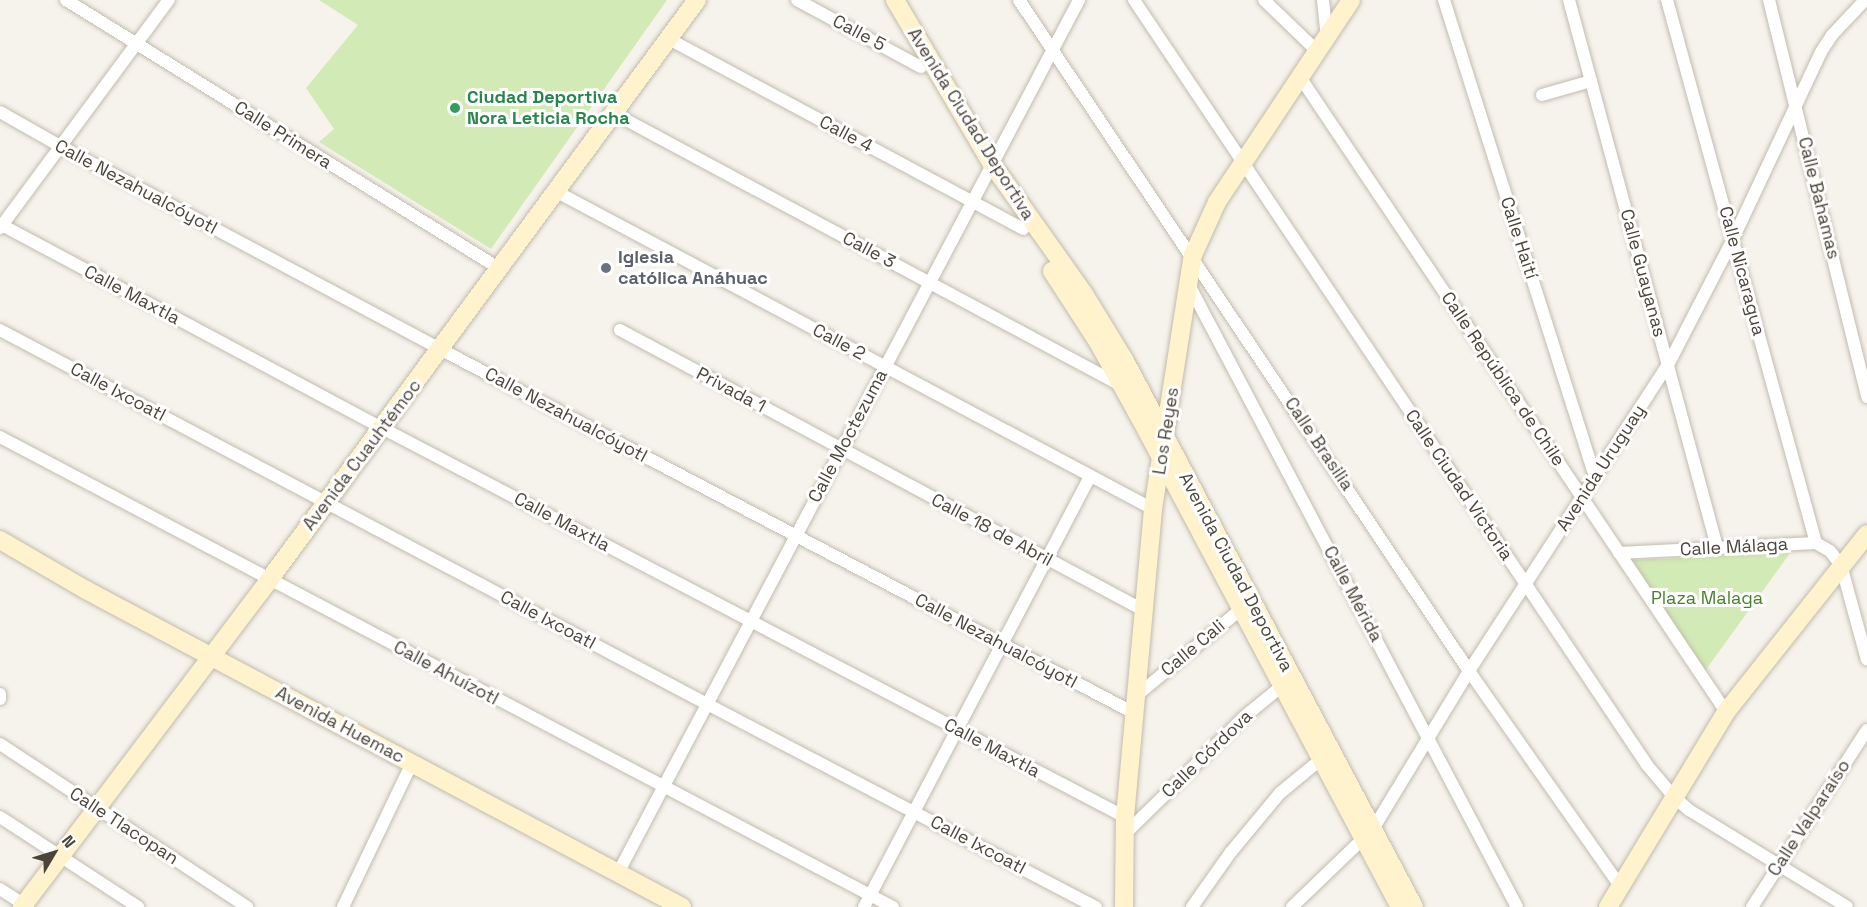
<!DOCTYPE html>
<meta charset="utf-8">
<style>
body{margin:0}
#map{position:relative;width:1867px;height:907px;overflow:hidden;background:#f6f3ec;font-family:"Space Grotesk",sans-serif}
div>[style]{position:absolute}
[style*='--x']{left:calc(var(--x)*1px);top:calc(var(--y)*1px);width:calc(var(--w)*1px);rotate:calc(var(--a)*1deg)}
.green>*{inset:0;background:#d2eab5}
.roads{filter:drop-shadow(0 0 2px #c2bbae) drop-shadow(0 0 2px #c2bbae)}
.street>*{height:12px;margin:-6px;padding:0 6px;transform-origin:6px;border-radius:6px;background:#fff}
.secondary>*{height:18px;margin:-9px;padding:0 9px;transform-origin:9px;border-radius:9px;background:#fff3cd}
.dots>*{width:16px;height:16px;translate:-50% -50%;box-sizing:border-box;border:3px solid #fff;border-radius:50%}
span{translate:-50% -50%;white-space:nowrap;text-align:center;line-height:1.15;-webkit-text-stroke:6px #fff;paint-order:stroke}
.street-label{font-size:18px;color:#4b4439}
.leisure-label{font-size:18px;color:#27864d;font-weight:700}
.left{translate:0 -50%;text-align:left}
.worship-label{font-size:18px;color:#5b616d;font-weight:700}
.park-label{font-size:18px;color:#4a7f2a}
.north{position:absolute;left:24px;top:823px;width:60px;height:60px;-webkit-text-stroke:4px #fff;paint-order:stroke;rotate:52deg;font-size:16px;font-weight:700;line-height:24px;text-align:center;color:#4b4439}
.north::after{content:'';display:block;margin:auto;width:21px;height:27px;background:#4b4439;clip-path:polygon(50% 0,100% 100%,50% 72%,0 100%)}
</style>
<div id="map">
<div class="green">
<div style="clip-path:polygon(319px 0,667px 0,491px 249px,319px 142px,334px 129px,306px 88px,358px 25px)"></div>
<div style="clip-path:polygon(1790px 553px,1705px 671px,1632px 560px)"></div>
</div>
<div class="roads">
<div class="street">
<div style="--x:66;--y:0;--w:511;--a:31.79"></div>
<div style="--x:797;--y:0;--w:141;--a:28.4"></div>
<div style="--x:1019;--y:0;--w:808;--a:56.15"></div>
<div style="--x:1469;--y:671;--w:263;--a:54.9"></div>
<div style="--x:1134;--y:0;--w:921;--a:56.15"></div>
<div style="--x:1647;--y:765;--w:42;--a:49.8"></div>
<div style="--x:1674;--y:797;--w:20;--a:41"></div>
<div style="--x:1689;--y:810;--w:185;--a:31.5"></div>
<div style="--x:1264;--y:0;--w:74;--a:43.9"></div>
<div style="--x:1323;--y:0;--w:36;--a:84"></div>
<div style="--x:1444;--y:0;--w:500;--a:72.43"></div>
<div style="--x:1569;--y:0;--w:567;--a:74.86"></div>
<div style="--x:1667;--y:0;--w:563;--a:74.66"></div>
<div style="--x:1769;--y:0;--w:409;--a:76.1"></div>
<div style="--x:669;--y:39;--w:402;--a:28.2"></div>
<div style="--x:1300;--y:77;--w:765;--a:56.14"></div>
<div style="--x:1542;--y:95;--w:51;--a:-15.9"></div>
<div style="--x:0;--y:112;--w:69;--a:29.5"></div>
<div style="--x:60;--y:146;--w:431;--a:28.1"></div>
<div style="--x:440;--y:349;--w:784;--a:27.68"></div>
<div style="--x:615;--y:114;--w:575;--a:28.21"></div>
<div style="--x:557;--y:192;--w:675;--a:28.01"></div>
<div style="--x:0;--y:224;--w:433;--a:28.1"></div>
<div style="--x:382;--y:428;--w:839;--a:27.63"></div>
<div style="--x:0;--y:228;--w:284;--a:-53.5"></div>
<div style="--x:1188;--y:283;--w:705;--a:62.2"></div>
<div style="--x:0;--y:330;--w:800;--a:27.88"></div>
<div style="--x:707;--y:704;--w:439;--a:27.6"></div>
<div style="--x:620;--y:330;--w:593;--a:28.16"></div>
<div style="--x:0;--y:437;--w:1009;--a:27.76"></div>
<div style="--x:1619;--y:553;--w:197;--a:-2.9"></div>
<div style="--x:1816;--y:543;--w:16;--a:30"></div>
<div style="--x:1830;--y:551;--w:18;--a:52"></div>
<div style="--x:1841;--y:565;--w:98;--a:74.7"></div>
<div style="--x:0;--y:694;--w:5;--a:90"></div>
<div style="--x:1136;--y:696;--w:143;--a:-39.6"></div>
<div style="--x:0;--y:744;--w:296;--a:33.4"></div>
<div style="--x:0;--y:817;--w:165;--a:33.1"></div>
<div style="--x:1125;--y:834;--w:167;--a:-44.5"></div>
<div style="--x:1244;--y:717;--w:57;--a:-39.3"></div>
<div style="--x:618;--y:873;--w:987;--a:-62.16"></div>
<div style="--x:0;--y:889;--w:33;--a:33"></div>
<div style="--x:343;--y:907;--w:160;--a:-64.4"></div>
<div style="--x:864;--y:907;--w:487;--a:-62.3"></div>
<div style="--x:1192;--y:907;--w:67;--a:-54.7"></div>
<div style="--x:1231;--y:852;--w:77;--a:-50.3"></div>
<div style="--x:1280;--y:793;--w:58;--a:-39.4"></div>
<div style="--x:1292;--y:907;--w:112;--a:-43.9"></div>
<div style="--x:1373;--y:829;--w:185;--a:-58.7"></div>
<div style="--x:1469;--y:671;--w:365;--a:-57"></div>
<div style="--x:1668;--y:365;--w:144;--a:-62.7"></div>
<div style="--x:1734;--y:237;--w:204;--a:-64.8"></div>
<div style="--x:1821;--y:52;--w:20;--a:-57"></div>
<div style="--x:1832;--y:35;--w:48;--a:-46.7"></div>
<div style="--x:1752;--y:907;--w:211;--a:-57"></div>
</div>
<div class="secondary">
<div style="--x:895;--y:0;--w:191;--a:59.4"></div>
<div style="--x:992;--y:164;--w:159;--a:54.7"></div>
<div style="--x:1084;--y:294;--w:79;--a:58.5"></div>
<div style="--x:1125;--y:361;--w:618;--a:62.11"></div>
<div style="--x:1052;--y:271;--w:85;--a:57.1"></div>
<div style="--x:1098;--y:342;--w:87;--a:61.1"></div>
<div style="--x:1140;--y:418;--w:554;--a:62"></div>
<div style="--x:0;--y:540;--w:99;--a:30.2"></div>
<div style="--x:86;--y:590;--w:675;--a:28.01"></div>
<div style="--x:22;--y:907;--w:410;--a:-52.9"></div>
<div style="--x:269;--y:580;--w:721;--a:-53.58"></div>
<div style="--x:1124;--y:907;--w:90;--a:-89.4"></div>
<div style="--x:1125;--y:817;--w:309;--a:-84.8"></div>
<div style="--x:1153;--y:509;--w:257;--a:-81.1"></div>
<div style="--x:1193;--y:255;--w:58;--a:-65.6"></div>
<div style="--x:1217;--y:202;--w:242;--a:-56.4"></div>
<div style="--x:1608;--y:907;--w:228;--a:-58.8"></div>
<div style="--x:1726;--y:712;--w:227;--a:-51.6"></div>
</div>
</div>
<div class="dots">
<div style="left:455px;top:108px;background:#2e9e5b"></div>
<div style="left:606px;top:268px;background:#6b7280"></div>
</div>
<div class="street-label">
<span style="left:859px;top:33px;rotate:28deg">Calle 5</span>
<span style="left:971px;top:124px;rotate:58deg">Avenida Ciudad Deportiva</span>
<span style="left:846px;top:134px;rotate:28deg">Calle 4</span>
<span style="left:283px;top:135px;rotate:32deg">Calle Primera</span>
<span style="left:136px;top:187px;rotate:28deg">Calle Nezahualcóyotl</span>
<span style="left:1819px;top:198px;rotate:76deg">Calle Bahamas</span>
<span style="left:1519px;top:238px;rotate:72deg">Calle Haití</span>
<span style="left:869px;top:250px;rotate:28deg">Calle 3</span>
<span style="left:1742px;top:271px;rotate:75deg">Calle Nicaragua</span>
<span style="left:1643px;top:273px;rotate:75deg">Calle Guayanas</span>
<span style="left:132px;top:295px;rotate:28deg">Calle Maxtla</span>
<span style="left:839px;top:342px;rotate:28deg">Calle 2</span>
<span style="left:1503px;top:379px;rotate:56deg">Calle República de Chile</span>
<span style="left:731px;top:390px;rotate:28deg">Privada 1</span>
<span style="left:118px;top:392px;rotate:28deg">Calle Ixcoatl</span>
<span style="left:566px;top:415px;rotate:28deg">Calle Nezahualcóyotl</span>
<span style="left:1166px;top:431px;rotate:-81deg">Los Reyes</span>
<span style="left:848px;top:436px;rotate:-62deg">Calle Moctezuma</span>
<span style="left:1319px;top:444px;rotate:56deg">Calle Brasilia</span>
<span style="left:362px;top:455px;rotate:-53deg">Avenida Cuauhtémoc</span>
<span style="left:1601px;top:468px;rotate:-57deg">Avenida Uruguay</span>
<span style="left:1459px;top:485px;rotate:56deg">Calle Ciudad Victoria</span>
<span style="left:562px;top:522px;rotate:28deg">Calle Maxtla</span>
<span style="left:992px;top:530px;rotate:28deg">Calle 18 de Abril</span>
<span style="left:1734px;top:547px;rotate:-3deg">Calle Málaga</span>
<span style="left:1236px;top:572px;rotate:62deg">Avenida Ciudad Deportiva</span>
<span style="left:1353px;top:594px;rotate:62deg">Calle Mérida</span>
<span style="left:548px;top:620px;rotate:28deg">Calle Ixcoatl</span>
<span style="left:996px;top:641px;rotate:28deg">Calle Nezahualcóyotl</span>
<span style="left:1193px;top:648px;rotate:-40deg">Calle Cali</span>
<span style="left:446px;top:673px;rotate:28deg">Calle Ahuízotl</span>
<span style="left:340px;top:725px;rotate:28deg">Avenida Huemac</span>
<span style="left:992px;top:748px;rotate:28deg">Calle Maxtla</span>
<span style="left:1207px;top:754px;rotate:-44deg">Calle Córdova</span>
<span style="left:1809px;top:818px;rotate:-57deg">Calle Valparaíso</span>
<span style="left:124px;top:826px;rotate:33deg">Calle Tlacopan</span>
<span style="left:978px;top:845px;rotate:28deg">Calle Ixcoatl</span>
</div>
<div class="leisure-label">
<span class="left" style="left:467px;top:108px">Ciudad Deportiva<br>Nora Leticia Rocha</span>
</div>
<div class="worship-label">
<span class="left" style="left:618px;top:268px">Iglesia<br>católica Anáhuac</span>
</div>
<div class="park-label">
<span style="left:1707px;top:598px">Plaza Malaga</span>
</div>
<div class="north">N</div>
</div>
